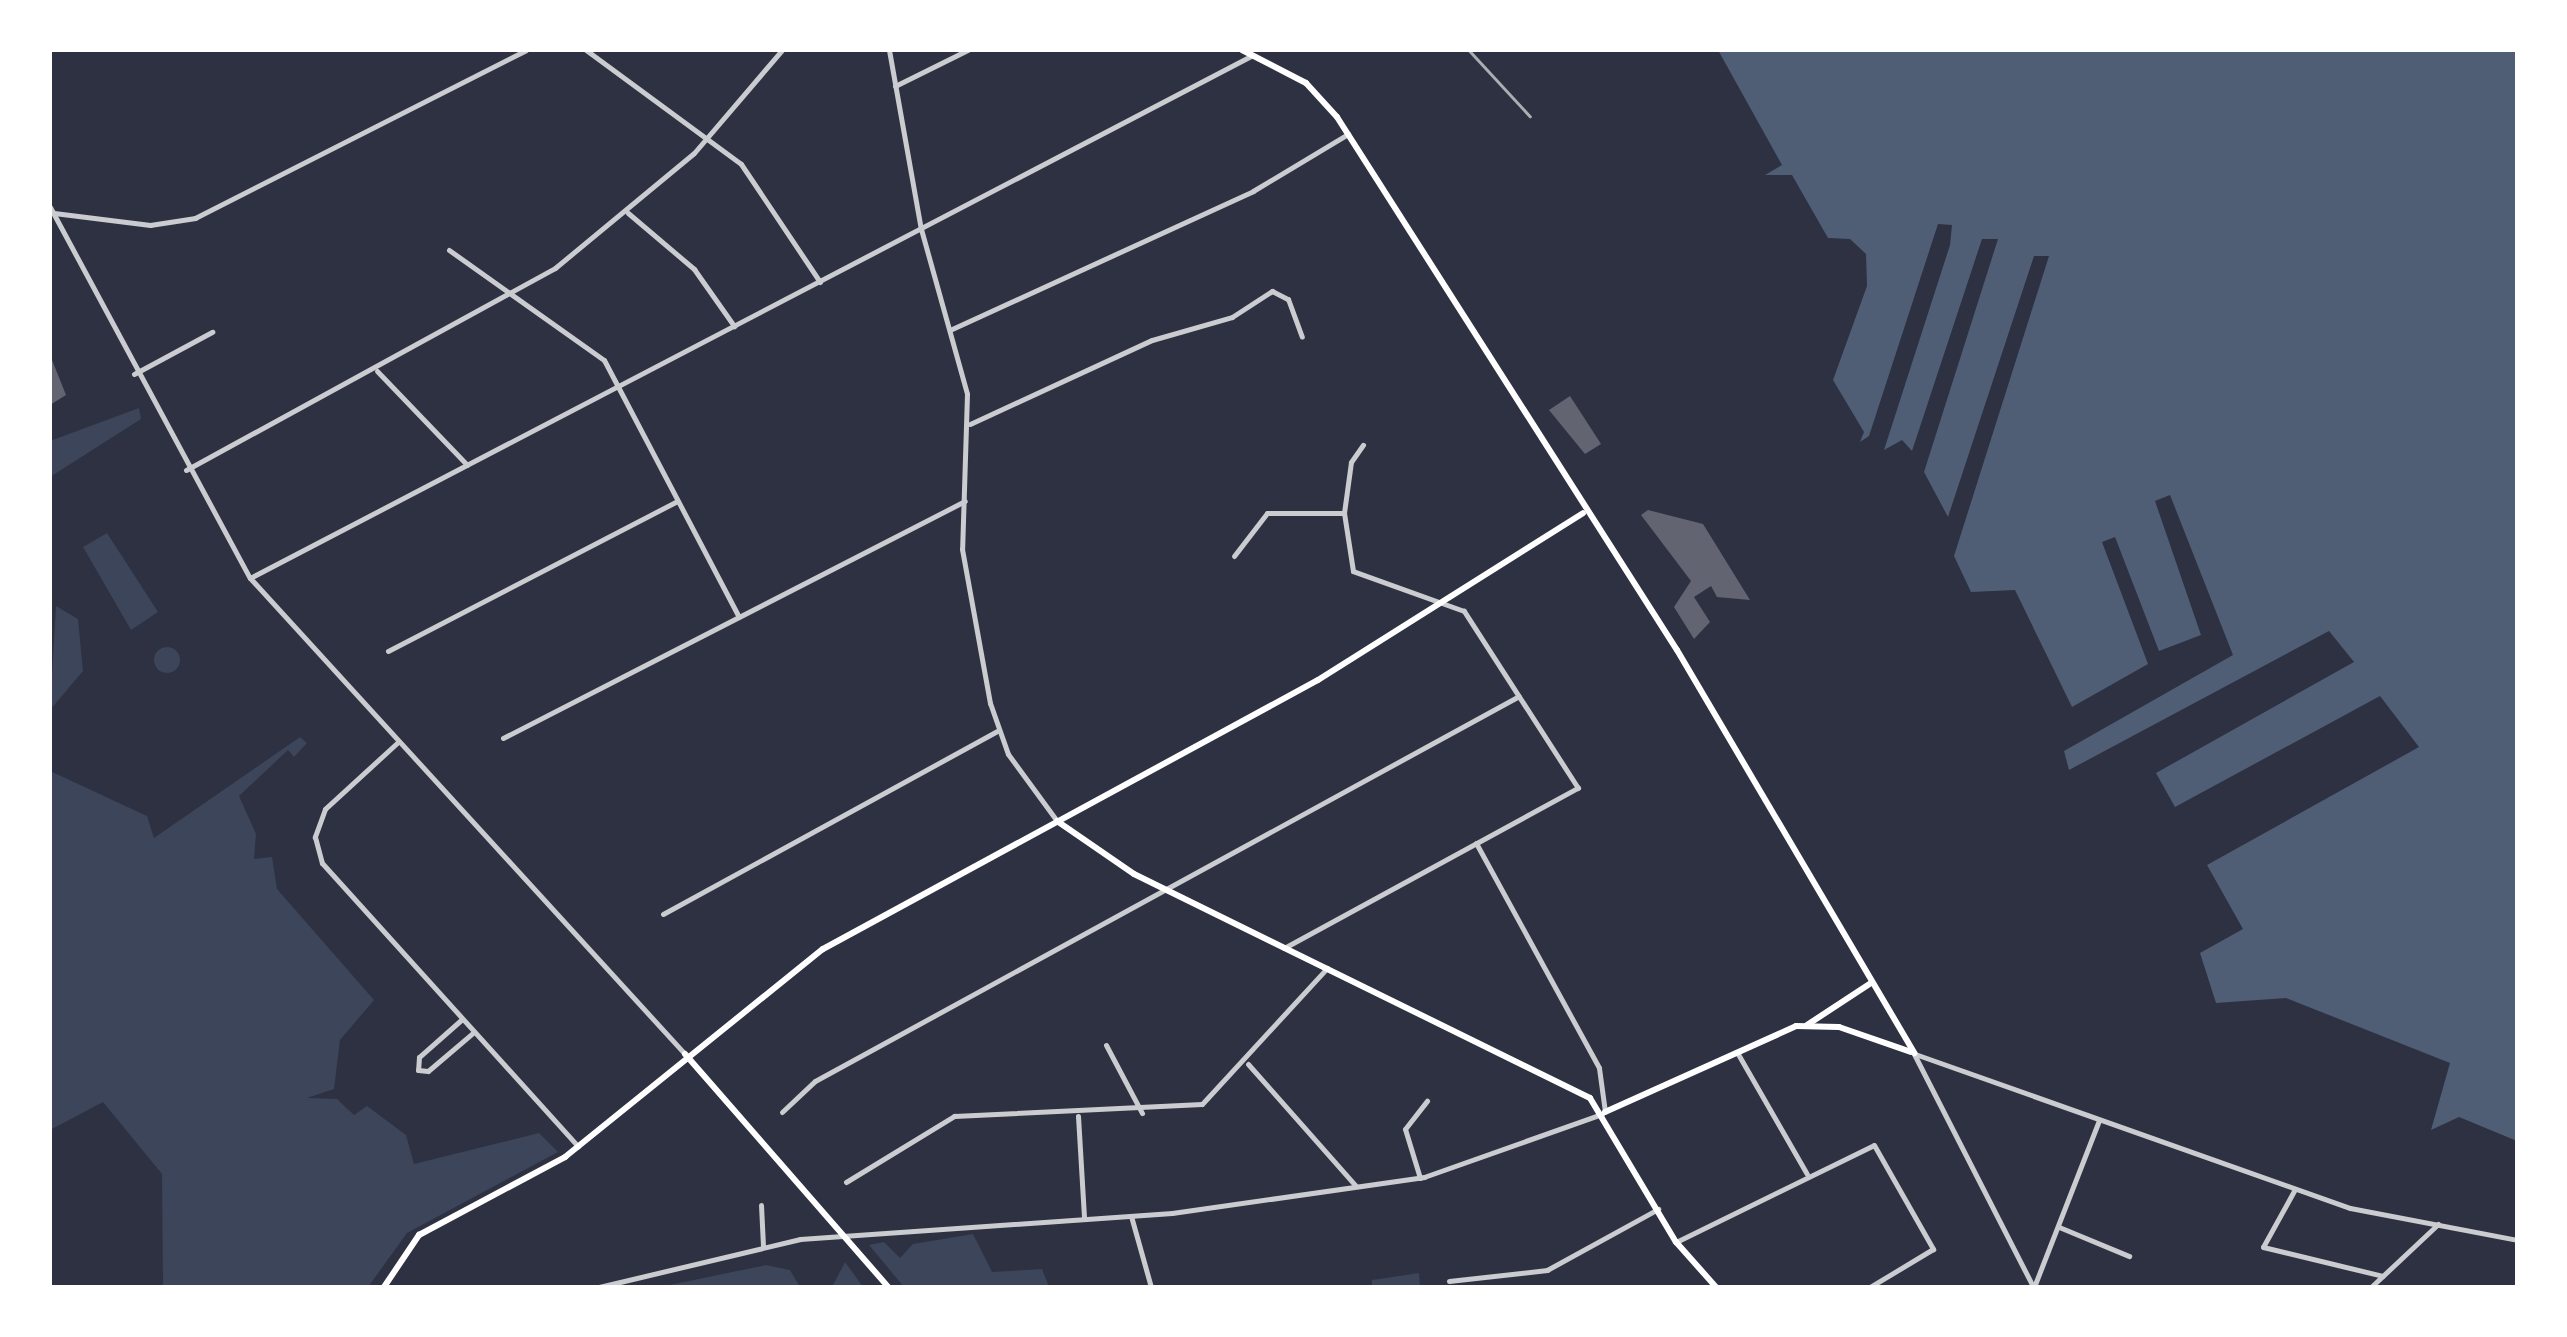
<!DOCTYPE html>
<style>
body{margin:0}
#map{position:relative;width:2567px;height:1337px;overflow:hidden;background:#2d3142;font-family:Commissioner,sans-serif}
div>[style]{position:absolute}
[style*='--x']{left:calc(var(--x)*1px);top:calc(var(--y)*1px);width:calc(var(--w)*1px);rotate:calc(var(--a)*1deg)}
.green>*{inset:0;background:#3c4559}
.round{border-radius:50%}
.water>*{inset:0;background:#4f5d75}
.building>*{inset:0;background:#626471}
.minor>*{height:5px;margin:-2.5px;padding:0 2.5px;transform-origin:2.5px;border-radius:2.5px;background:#caccd0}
.tertiary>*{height:5px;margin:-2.5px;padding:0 2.5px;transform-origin:2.5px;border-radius:2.5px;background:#caccd0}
.secondary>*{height:6px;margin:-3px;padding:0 3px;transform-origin:3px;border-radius:3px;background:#fff}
.rail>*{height:2.5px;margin:-1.25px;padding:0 1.25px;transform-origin:1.25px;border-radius:1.25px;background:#abadb3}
span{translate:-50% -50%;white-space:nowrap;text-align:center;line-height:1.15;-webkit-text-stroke:8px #fff;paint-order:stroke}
.frame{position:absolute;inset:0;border:52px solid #fff;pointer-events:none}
</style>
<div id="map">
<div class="green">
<div style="clip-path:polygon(139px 408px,141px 419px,50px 477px,50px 441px)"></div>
<div style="clip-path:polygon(107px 533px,158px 612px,131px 630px,83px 547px)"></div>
<div style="clip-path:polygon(56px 606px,78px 619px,83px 671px,50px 710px)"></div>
<div class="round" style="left:154px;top:647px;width:26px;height:26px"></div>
<div style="clip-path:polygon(300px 737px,307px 743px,294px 757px,288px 750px,239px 796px,256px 834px,254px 859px,272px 857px,277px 889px,374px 1000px,340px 1040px,334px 1089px,307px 1098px,337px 1099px,354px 1115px,367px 1106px,406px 1135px,414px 1164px,539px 1133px,558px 1152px,407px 1233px,368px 1287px,163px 1287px,162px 1174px,103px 1102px,50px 1130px,50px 771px,147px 816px,154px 838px)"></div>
<div style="clip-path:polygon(973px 1234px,992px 1272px,1042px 1269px,1049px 1287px,904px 1287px,869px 1245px,884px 1242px,900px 1258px,913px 1244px)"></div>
<div style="clip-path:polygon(845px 1262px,856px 1277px,863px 1287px,832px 1287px)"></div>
<div style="clip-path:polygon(766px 1265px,790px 1270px,800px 1287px,660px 1287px)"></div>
<div style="clip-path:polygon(1419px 1273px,1420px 1287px,1372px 1287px,1372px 1280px)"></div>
</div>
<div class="water">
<div style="clip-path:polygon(1718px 50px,2517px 50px,2517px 1141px,2459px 1117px,2431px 1130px,2450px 1063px,2286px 998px,2216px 1003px,2200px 953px,2243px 929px,2207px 865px,2419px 747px,2380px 696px,2175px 807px,2156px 773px,2354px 662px,2329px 631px,2069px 770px,2064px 751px,2233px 655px,2170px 495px,2155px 501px,2201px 635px,2159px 651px,2115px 537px,2102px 542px,2148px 664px,2072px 707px,2015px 590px,1971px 592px,1954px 556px,2049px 256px,2034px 256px,1948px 517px,1924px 472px,1998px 239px,1982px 239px,1912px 451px,1902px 440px,1884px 450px,1950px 245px,1952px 225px,1938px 224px,1869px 436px,1860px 442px,1864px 432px,1833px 380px,1867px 286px,1866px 254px,1850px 239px,1828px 238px,1792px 175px,1765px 175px,1782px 165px)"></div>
</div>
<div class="building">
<div style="clip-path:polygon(50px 355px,66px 395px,50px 405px)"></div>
<div style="clip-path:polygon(1570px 396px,1601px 444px,1585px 454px,1549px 410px)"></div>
<div style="clip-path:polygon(1648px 510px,1703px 524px,1750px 600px,1717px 597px,1711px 586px,1694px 597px,1710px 622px,1694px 639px,1674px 607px,1691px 581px,1641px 515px)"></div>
</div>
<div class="minor">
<div style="--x:586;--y:50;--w:192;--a:36.3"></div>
<div style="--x:741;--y:164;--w:142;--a:56.2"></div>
<div style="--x:889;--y:50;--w:182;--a:79.9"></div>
<div style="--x:921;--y:229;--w:171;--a:74.4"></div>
<div style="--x:967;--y:394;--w:155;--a:91.8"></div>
<div style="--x:962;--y:549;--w:157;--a:79.7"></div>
<div style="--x:990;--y:703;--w:54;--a:70.6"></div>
<div style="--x:1008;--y:754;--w:83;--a:53.8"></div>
<div style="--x:895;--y:86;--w:81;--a:-26.3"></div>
<div style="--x:54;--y:213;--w:97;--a:7.1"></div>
<div style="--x:150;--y:225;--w:46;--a:-8.8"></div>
<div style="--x:195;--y:218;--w:371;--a:-26.9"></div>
<div style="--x:628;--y:213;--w:87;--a:40.3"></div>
<div style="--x:694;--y:269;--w:70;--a:54.9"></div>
<div style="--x:449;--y:250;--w:190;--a:35.4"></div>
<div style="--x:604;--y:360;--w:290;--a:62.3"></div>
<div style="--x:952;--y:329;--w:331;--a:-24.6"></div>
<div style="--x:1253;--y:191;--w:111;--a:-31"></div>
<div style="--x:377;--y:371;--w:130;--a:46.2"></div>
<div style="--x:134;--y:374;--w:89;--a:-28.3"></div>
<div style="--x:970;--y:424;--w:200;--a:-24.8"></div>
<div style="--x:1152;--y:340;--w:83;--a:-16"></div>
<div style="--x:1232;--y:317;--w:48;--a:-33"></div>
<div style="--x:1272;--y:291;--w:18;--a:27"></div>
<div style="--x:1288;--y:299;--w:40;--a:69.8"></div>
<div style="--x:186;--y:470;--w:421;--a:-28.7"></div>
<div style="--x:555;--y:268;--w:180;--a:-39.6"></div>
<div style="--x:694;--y:153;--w:135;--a:-49.5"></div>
<div style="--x:1234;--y:556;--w:54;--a:-52.5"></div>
<div style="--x:1267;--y:513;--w:77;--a:0"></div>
<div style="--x:250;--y:578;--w:1131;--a:-27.54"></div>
<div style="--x:388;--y:651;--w:326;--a:-27.4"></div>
<div style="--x:503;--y:738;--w:519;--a:-27.16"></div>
<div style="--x:398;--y:742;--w:99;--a:137.5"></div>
<div style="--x:325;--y:809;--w:30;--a:110"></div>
<div style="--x:315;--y:837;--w:27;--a:75"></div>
<div style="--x:322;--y:863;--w:382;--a:47.9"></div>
<div style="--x:1476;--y:843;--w:256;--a:61.3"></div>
<div style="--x:1599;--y:1068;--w:44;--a:82.2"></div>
<div style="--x:663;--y:914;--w:381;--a:-28.7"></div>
<div style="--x:1284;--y:948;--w:335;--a:-28.6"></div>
<div style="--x:1578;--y:788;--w:211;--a:-122.8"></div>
<div style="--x:1464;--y:611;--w:118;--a:-160.2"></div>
<div style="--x:1353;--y:571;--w:59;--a:-98.8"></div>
<div style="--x:1344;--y:513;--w:51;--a:-82.2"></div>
<div style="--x:1351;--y:462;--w:21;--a:-55"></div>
<div style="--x:461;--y:1020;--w:56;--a:138.6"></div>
<div style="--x:419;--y:1057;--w:13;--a:94"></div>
<div style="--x:418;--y:1070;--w:10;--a:6"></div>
<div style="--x:428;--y:1071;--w:60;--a:-40.3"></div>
<div style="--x:1106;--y:1045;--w:77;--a:62.1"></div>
<div style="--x:1738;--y:1054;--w:138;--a:60.1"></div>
<div style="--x:1914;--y:1054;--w:262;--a:62.9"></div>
<div style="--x:1248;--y:1064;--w:162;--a:48.5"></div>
<div style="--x:782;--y:1112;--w:45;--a:-43.2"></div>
<div style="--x:815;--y:1081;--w:802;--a:-28.67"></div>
<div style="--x:1078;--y:1116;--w:102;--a:86.6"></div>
<div style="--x:1420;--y:1178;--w:51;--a:-107"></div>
<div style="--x:1405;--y:1129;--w:36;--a:-52"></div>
<div style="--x:846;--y:1182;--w:127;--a:-31.4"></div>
<div style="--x:954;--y:1116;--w:248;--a:-2.8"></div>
<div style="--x:1202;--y:1104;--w:185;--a:-47.4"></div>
<div style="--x:2295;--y:1189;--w:66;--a:118.9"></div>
<div style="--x:2263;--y:1247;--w:123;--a:13.6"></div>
<div style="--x:761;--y:1205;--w:41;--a:87.2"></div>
<div style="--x:1131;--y:1216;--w:74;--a:74.3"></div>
<div style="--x:2059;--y:1227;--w:76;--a:22.5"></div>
<div style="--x:1676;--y:1242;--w:220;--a:-26.1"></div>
<div style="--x:1874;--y:1145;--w:120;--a:60.4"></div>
<div style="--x:1933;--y:1249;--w:74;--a:148.9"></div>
<div style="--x:1449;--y:1281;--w:99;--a:-6.4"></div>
<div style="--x:1547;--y:1270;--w:127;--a:-28.8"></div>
<div style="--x:2034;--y:1287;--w:179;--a:-68.7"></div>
<div style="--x:2371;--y:1287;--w:92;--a:-43.2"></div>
</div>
<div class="tertiary">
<div style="--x:50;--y:207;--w:421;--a:61.7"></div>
<div style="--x:250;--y:578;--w:645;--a:47.58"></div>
<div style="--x:1915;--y:1054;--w:461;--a:19.5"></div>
<div style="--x:2350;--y:1208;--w:170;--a:10.8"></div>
<div style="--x:599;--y:1287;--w:207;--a:-13.4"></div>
<div style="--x:800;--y:1239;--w:373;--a:-4"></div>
<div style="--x:1172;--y:1213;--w:255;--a:-8.1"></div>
<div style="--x:1424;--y:1177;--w:189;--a:-19.5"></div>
</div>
<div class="secondary">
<div style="--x:1242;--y:50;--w:72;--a:27.3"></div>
<div style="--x:1306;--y:83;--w:46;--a:47.6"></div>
<div style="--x:1337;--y:117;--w:632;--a:57.47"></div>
<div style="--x:1677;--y:650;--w:468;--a:59.5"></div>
<div style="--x:1057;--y:821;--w:93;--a:34.5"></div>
<div style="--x:1134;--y:874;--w:508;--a:26.16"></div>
<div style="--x:1590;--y:1098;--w:168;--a:59.2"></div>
<div style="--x:1676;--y:1242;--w:60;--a:48.4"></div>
<div style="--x:1807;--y:1025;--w:77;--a:-33.3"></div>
<div style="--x:685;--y:1054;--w:309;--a:48.9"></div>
<div style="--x:1605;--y:1112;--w:209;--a:-24.2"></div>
<div style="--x:1796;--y:1026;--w:43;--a:1.3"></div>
<div style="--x:1839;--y:1027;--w:76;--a:19.1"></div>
<div style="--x:384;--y:1287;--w:63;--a:-56.1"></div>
<div style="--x:419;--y:1235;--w:166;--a:-28.1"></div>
<div style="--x:565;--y:1157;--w:331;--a:-38.9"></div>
<div style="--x:823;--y:949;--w:563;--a:-28.52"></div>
<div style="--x:1318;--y:680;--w:313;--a:-32.2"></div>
</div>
<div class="rail">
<div style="--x:1469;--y:50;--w:90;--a:47.3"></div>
</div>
<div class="frame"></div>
</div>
